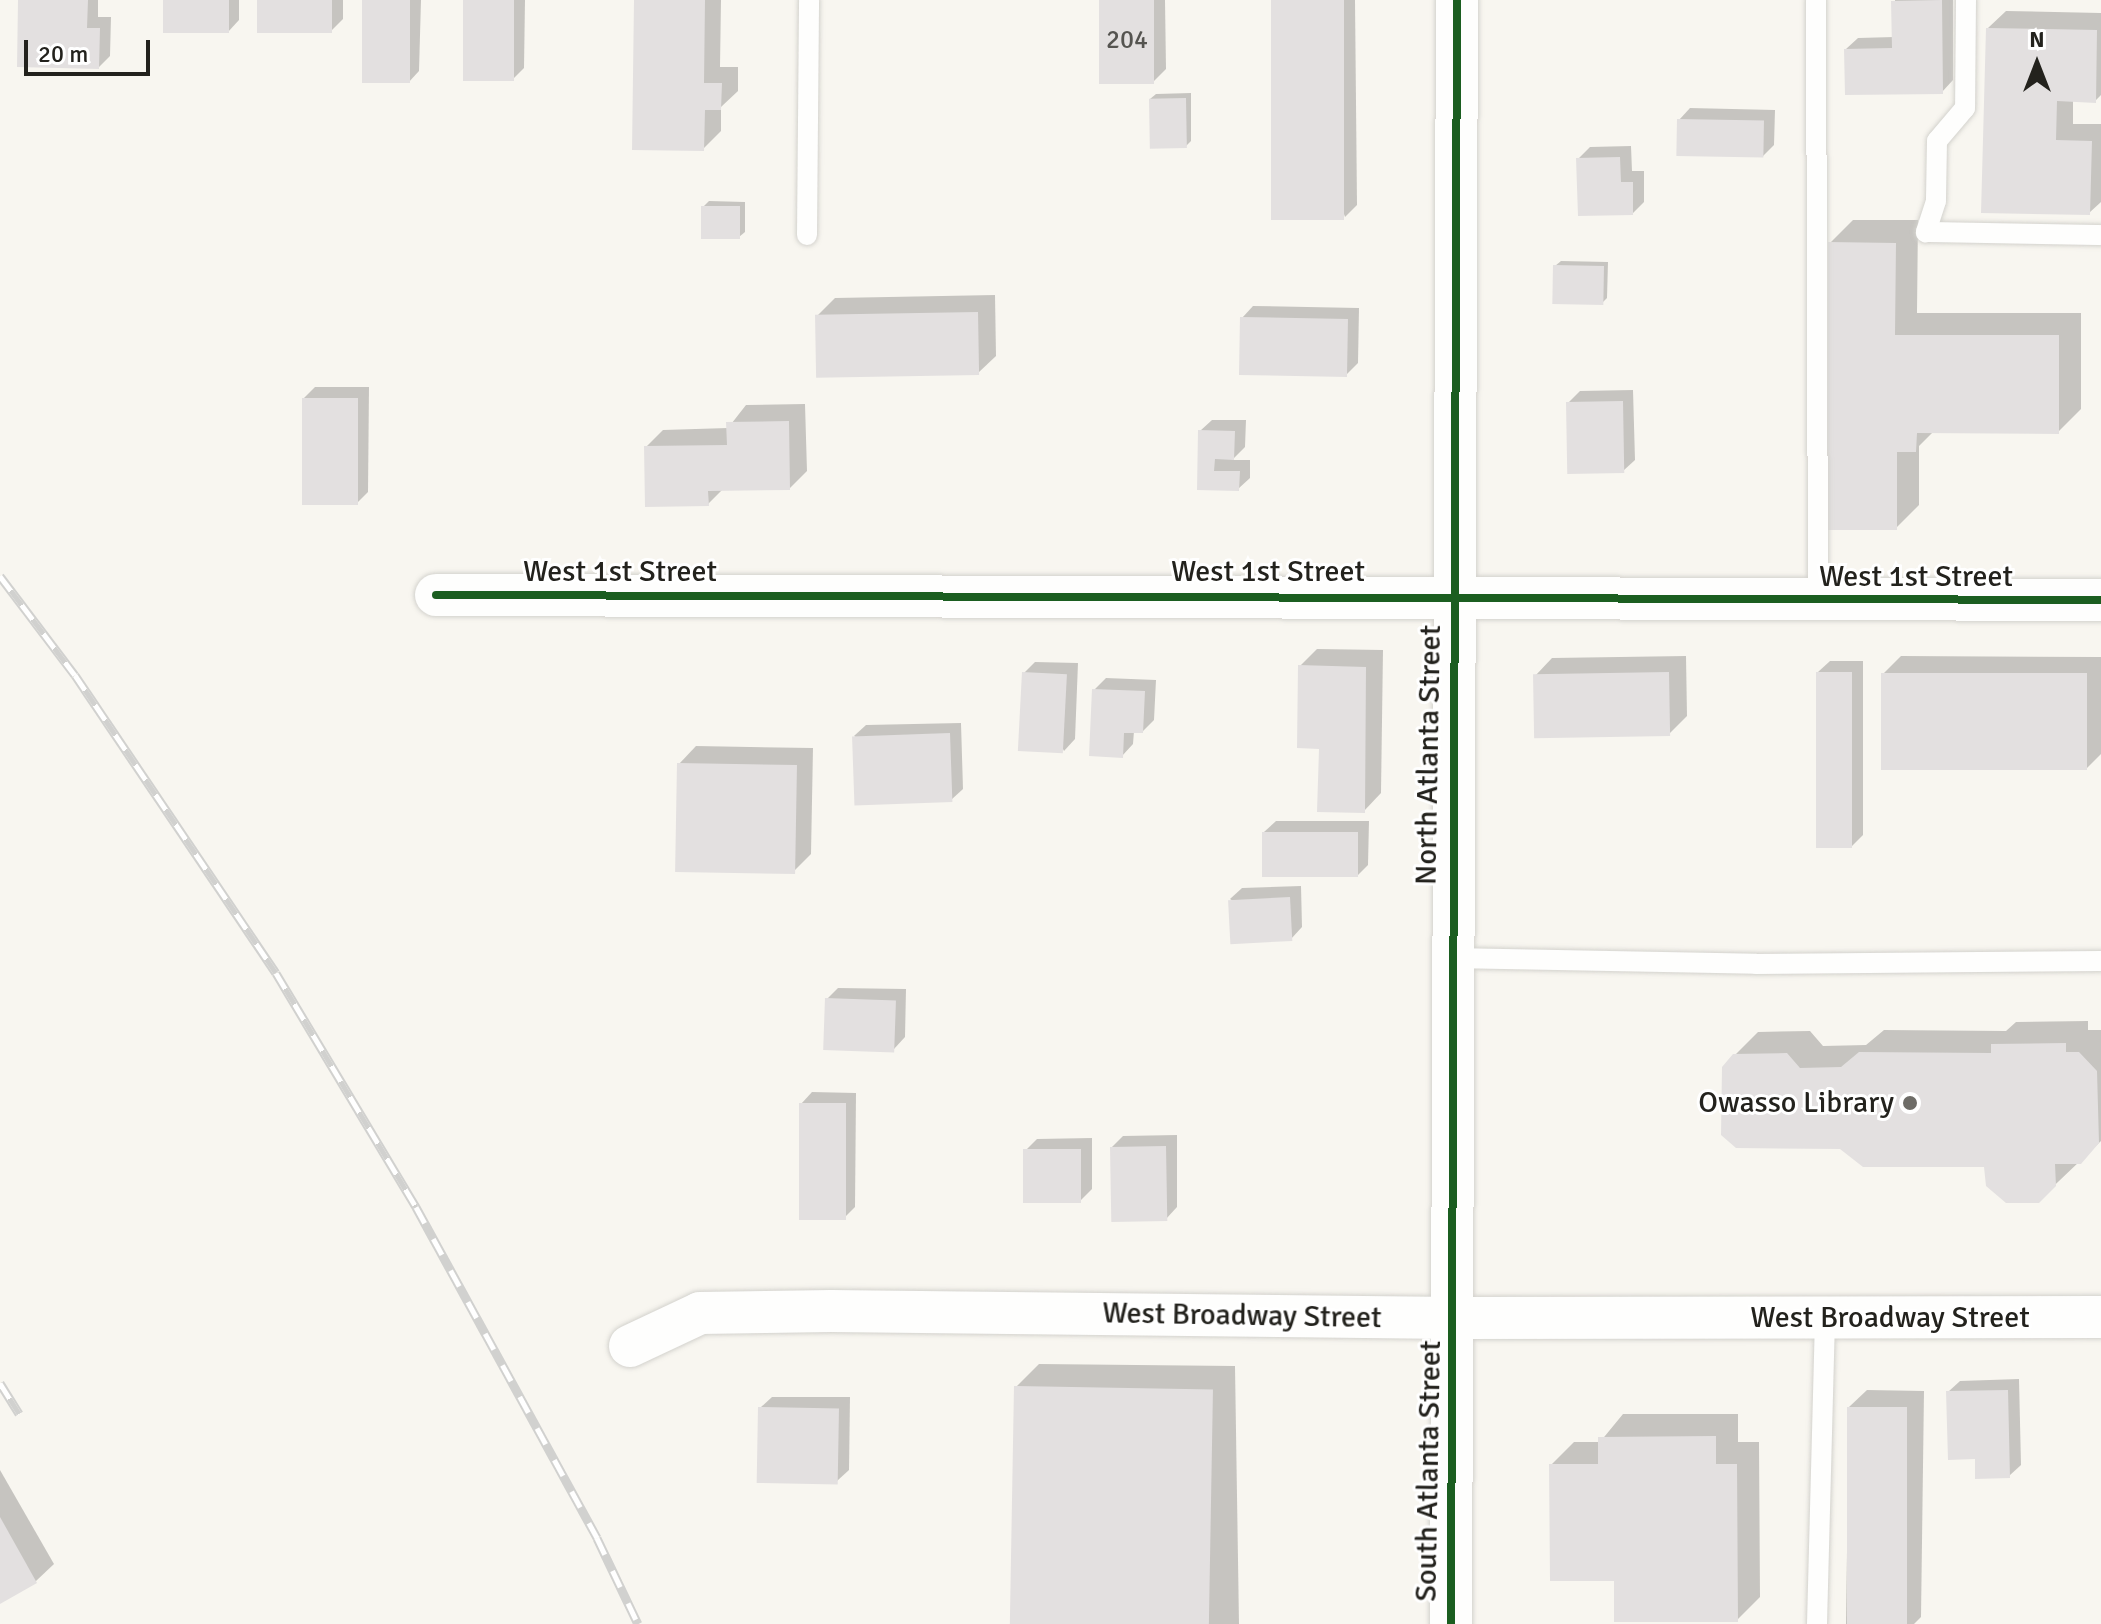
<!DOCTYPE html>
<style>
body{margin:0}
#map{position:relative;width:2101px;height:1624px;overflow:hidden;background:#f8f6f0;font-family:Signika,sans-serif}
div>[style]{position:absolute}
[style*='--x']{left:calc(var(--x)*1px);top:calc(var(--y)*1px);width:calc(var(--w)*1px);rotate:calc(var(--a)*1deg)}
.shadow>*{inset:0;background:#0003}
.building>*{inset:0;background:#e3e0e0;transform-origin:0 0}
.roads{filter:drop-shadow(0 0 2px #d3d2cd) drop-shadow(0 0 2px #d3d2cd)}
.lane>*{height:20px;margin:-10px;padding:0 10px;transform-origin:10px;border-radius:10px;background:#fefefd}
.street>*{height:42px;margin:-21px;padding:0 21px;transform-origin:21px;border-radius:21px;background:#fefefd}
.rail>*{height:9px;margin-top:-4.5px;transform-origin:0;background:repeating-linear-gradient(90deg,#fff 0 18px,#d1d1cf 0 36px);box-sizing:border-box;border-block:2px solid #d1d1cf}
.cycleway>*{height:8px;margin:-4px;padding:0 4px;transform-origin:4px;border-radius:4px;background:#1b5e20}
.dots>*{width:22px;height:22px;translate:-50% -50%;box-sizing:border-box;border:4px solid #fff;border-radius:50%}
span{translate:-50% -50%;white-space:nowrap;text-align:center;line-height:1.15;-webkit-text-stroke:6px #fff;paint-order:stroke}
.number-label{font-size:26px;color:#555450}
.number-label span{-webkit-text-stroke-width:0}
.street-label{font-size:30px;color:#23221d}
.poi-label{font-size:30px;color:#23221d}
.right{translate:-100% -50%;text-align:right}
.north{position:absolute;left:1997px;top:24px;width:80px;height:80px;-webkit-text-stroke:6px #fff;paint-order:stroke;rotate:0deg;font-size:22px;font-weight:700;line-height:32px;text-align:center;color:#23221d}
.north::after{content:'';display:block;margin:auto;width:28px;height:36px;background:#23221d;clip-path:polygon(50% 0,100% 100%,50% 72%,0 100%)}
.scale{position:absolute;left:24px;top:40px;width:126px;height:36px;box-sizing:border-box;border:4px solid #23221d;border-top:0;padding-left:10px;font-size:24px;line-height:28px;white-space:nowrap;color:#23221d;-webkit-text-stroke:6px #fff;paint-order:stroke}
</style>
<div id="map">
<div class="shadow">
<div style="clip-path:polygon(20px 0,98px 0,98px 17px,111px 17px,110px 56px,99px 67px)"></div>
<div style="clip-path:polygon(165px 0,239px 0,239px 20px,228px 32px)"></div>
<div style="clip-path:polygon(259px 0,343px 0,343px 19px,332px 30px)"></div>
<div style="clip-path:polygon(364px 0,421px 0,419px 71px,408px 83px)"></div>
<div style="clip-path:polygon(465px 0,525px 0,524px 68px,512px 80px)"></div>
<div style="clip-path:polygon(636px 0,721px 0,720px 67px,738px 67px,738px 91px,721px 107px,721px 131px,703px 149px)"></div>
<div style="clip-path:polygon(1101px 0,1165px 0,1166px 69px,1154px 81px)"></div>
<div style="clip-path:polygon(1273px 0,1355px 0,1357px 205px,1345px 217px)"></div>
<div style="clip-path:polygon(1953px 0,1953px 80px,1942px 92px,1846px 49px,1858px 38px,1894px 37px,1895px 0)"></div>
<div style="clip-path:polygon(2006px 11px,2101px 13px,2101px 95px,2095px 101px,2073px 100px,2073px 124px,2101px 124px,2101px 202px,2089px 213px,1988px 28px)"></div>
<div style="clip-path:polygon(1191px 93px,1191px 141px,1186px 146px,1150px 99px,1156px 94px)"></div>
<div style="clip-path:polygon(1690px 108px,1775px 110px,1774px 145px,1763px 156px,1679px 120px)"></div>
<div style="clip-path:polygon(1631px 146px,1632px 171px,1644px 171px,1644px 202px,1633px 213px,1579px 158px,1590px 147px)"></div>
<div style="clip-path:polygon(709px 201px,745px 202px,745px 232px,739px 237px,703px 207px)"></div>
<div style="clip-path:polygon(1853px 220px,1918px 220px,1917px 313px,2081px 313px,2081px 409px,2058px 432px,1934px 431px,1919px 446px,1919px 505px,1896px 528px,1830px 243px)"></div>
<div style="clip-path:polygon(1561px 261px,1608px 262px,1607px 298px,1602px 303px,1555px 266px)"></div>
<div style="clip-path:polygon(995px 295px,996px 356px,978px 373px,817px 316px,835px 298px)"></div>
<div style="clip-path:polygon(1253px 306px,1359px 308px,1358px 363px,1346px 375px,1242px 318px)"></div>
<div style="clip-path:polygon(315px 387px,369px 387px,368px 492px,356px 504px,304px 398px)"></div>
<div style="clip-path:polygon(1633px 390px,1635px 460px,1623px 471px,1568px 403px,1580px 391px)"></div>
<div style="clip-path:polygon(805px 404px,807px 471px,790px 488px,723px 489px,708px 504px,646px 447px,663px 430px,728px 428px,746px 405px)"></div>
<div style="clip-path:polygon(1212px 420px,1246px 420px,1245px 447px,1232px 460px,1250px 460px,1250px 478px,1238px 489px,1199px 488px,1200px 431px)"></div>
<div style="clip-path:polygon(1317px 649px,1383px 650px,1381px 793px,1364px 811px,1300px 666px)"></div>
<div style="clip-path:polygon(1686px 656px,1687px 716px,1669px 734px,1535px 676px,1552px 658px)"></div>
<div style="clip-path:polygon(1901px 656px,2101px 657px,2101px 754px,2086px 769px,1883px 674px)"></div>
<div style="clip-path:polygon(1830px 661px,1863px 661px,1863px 835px,1852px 846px,1818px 672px)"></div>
<div style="clip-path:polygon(1035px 662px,1078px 663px,1075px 739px,1064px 751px,1024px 673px)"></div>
<div style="clip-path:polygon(1106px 678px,1156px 680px,1154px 720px,1143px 731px,1134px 731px,1133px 744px,1122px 756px,1094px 690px)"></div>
<div style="clip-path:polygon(961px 723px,963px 789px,951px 800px,854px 736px,866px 725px)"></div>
<div style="clip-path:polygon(696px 746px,813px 748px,811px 854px,793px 872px,679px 764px)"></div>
<div style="clip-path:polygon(1276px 821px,1369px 821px,1368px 865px,1357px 876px,1264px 832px)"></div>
<div style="clip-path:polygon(1301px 886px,1302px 927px,1291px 939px,1230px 899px,1242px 888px)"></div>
<div style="clip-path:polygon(838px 988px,906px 989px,905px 1037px,894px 1049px,827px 999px)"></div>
<div style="clip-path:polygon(2088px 1021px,2088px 1030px,2101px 1030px,2101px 1141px,2038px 1201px,1986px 1165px,1735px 1055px,1758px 1032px,1810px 1031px,1823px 1046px,1866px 1045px,1884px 1030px,2006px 1031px,2016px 1022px)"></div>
<div style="clip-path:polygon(812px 1092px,856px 1093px,855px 1207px,843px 1219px,801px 1104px)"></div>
<div style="clip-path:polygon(1177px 1135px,1177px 1207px,1166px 1219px,1112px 1147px,1123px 1136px)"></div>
<div style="clip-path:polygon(1092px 1138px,1092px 1189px,1081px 1200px,1026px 1150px,1037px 1139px)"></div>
<div style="clip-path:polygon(1039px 1364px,1235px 1366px,1239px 1624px,1023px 1624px,1016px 1387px)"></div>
<div style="clip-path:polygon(2019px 1379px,2021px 1465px,2009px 1476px,1977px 1457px,1948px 1392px,1960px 1381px)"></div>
<div style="clip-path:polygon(1867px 1390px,1924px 1391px,1921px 1617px,1914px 1624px,1846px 1624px,1849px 1407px)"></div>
<div style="clip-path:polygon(772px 1397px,850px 1397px,849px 1470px,837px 1481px,760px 1408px)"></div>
<div style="clip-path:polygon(1623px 1414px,1738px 1414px,1738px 1442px,1759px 1442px,1760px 1597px,1737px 1620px,1616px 1578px,1551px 1465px,1574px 1442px,1600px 1442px)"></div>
<div style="clip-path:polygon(0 1470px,54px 1564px,36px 1581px,0 1601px)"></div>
</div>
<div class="building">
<div style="clip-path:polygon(18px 0,88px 0,87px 28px,100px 28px,99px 69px,17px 67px)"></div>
<div style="left:163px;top:0;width:66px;height:33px"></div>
<div style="left:257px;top:0;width:75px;height:33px"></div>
<div style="left:362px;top:0;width:48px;height:83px"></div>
<div style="left:463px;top:0;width:51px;height:81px"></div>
<div style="clip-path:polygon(634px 0,705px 0,704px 83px,722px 83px,721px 110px,705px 110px,704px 151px,632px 150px)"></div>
<div style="left:1099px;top:0;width:55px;height:84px"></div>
<div style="left:1271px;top:0;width:73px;height:220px"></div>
<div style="clip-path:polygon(1942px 0,1943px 94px,1845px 95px,1844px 49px,1892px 48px,1891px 1px)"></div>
<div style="clip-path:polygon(1986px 28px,2097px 30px,2096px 103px,2057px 101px,2056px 140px,2092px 141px,2090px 215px,1981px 213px)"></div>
<div style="left:1186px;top:98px;width:50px;height:37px;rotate:89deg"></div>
<div style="left:1677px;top:119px;width:87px;height:37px;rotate:1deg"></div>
<div style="clip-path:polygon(1620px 157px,1621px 182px,1633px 182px,1633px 215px,1578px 216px,1576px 158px)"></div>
<div style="left:701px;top:206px;width:39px;height:33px"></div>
<div style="clip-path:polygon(1828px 242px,1896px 243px,1895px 335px,2059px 335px,2059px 434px,1917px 433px,1916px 452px,1897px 452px,1897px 530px,1827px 530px)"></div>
<div style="left:1553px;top:265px;width:51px;height:39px;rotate:1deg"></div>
<div style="left:978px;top:312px;width:63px;height:163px;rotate:89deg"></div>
<div style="left:1240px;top:317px;width:108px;height:58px;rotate:1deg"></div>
<div style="left:302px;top:398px;width:56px;height:107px"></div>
<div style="left:1623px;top:401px;width:72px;height:57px;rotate:89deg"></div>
<div style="clip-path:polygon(789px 421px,790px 490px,708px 491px,709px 506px,645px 507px,644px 446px,727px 445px,726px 422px)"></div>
<div style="clip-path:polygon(1198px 430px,1235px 431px,1234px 460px,1215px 459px,1214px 471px,1240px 471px,1239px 491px,1197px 490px)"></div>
<div style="clip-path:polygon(1298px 665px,1366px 667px,1365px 813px,1317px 812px,1319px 749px,1297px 748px)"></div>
<div style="left:1022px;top:672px;width:45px;height:79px;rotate:3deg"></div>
<div style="left:1669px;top:672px;width:64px;height:136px;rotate:89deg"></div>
<div style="left:1816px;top:672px;width:36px;height:176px"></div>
<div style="left:1881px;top:673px;width:206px;height:97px"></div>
<div style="clip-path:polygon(1092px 689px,1145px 691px,1143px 733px,1124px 733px,1123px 758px,1089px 756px)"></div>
<div style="left:950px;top:733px;width:69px;height:98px;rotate:88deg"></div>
<div style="left:677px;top:763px;width:120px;height:109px;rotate:1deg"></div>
<div style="left:1262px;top:832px;width:96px;height:45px"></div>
<div style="left:1290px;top:897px;width:44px;height:62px;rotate:87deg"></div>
<div style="left:825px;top:998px;width:71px;height:52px;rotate:2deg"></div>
<div style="clip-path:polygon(2066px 1043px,2066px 1052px,2079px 1052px,2097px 1071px,2099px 1143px,2081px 1164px,2055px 1164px,2056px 1186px,2039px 1203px,2006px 1203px,1986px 1186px,1984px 1167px,1863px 1167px,1840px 1149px,1736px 1148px,1721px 1135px,1722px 1067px,1733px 1054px,1787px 1053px,1800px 1068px,1841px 1067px,1859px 1052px,1991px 1053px,1991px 1044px)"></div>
<div style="left:799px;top:1103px;width:47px;height:117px"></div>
<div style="left:1166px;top:1146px;width:75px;height:56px;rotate:89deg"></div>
<div style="left:1023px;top:1149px;width:58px;height:54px"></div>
<div style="left:1014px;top:1386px;width:199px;height:238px;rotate:1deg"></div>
<div style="clip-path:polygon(2008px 1390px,2010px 1478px,1975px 1479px,1975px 1459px,1948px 1460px,1946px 1391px)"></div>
<div style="left:758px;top:1407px;width:81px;height:76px;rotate:1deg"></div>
<div style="left:1847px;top:1407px;width:60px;height:217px"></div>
<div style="clip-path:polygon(1716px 1436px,1716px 1464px,1737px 1464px,1738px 1622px,1614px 1622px,1614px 1581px,1550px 1581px,1549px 1464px,1598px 1464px,1598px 1437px)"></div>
<div style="clip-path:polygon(0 1517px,37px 1583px,0 1604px)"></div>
</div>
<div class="roads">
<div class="lane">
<div style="--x:1816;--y:0;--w:601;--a:89.81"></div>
<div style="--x:1966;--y:0;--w:108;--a:90.5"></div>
<div style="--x:1965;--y:108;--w:43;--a:130.3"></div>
<div style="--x:1937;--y:141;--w:60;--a:91"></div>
<div style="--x:1936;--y:201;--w:33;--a:108"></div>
<div style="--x:1926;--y:232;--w:175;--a:1"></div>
<div style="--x:807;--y:235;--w:235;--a:-89.5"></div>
<div style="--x:1451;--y:958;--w:305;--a:1.1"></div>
<div style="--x:1756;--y:964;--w:345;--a:-0.5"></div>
<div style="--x:1817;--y:1624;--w:306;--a:-88.5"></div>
</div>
<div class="street">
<div style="--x:436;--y:595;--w:1665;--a:0.17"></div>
<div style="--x:630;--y:1346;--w:77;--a:-25.2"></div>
<div style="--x:700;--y:1313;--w:131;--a:-0.9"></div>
<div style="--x:831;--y:1311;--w:624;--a:0.64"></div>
<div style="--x:1455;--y:1318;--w:646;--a:-0.09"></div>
<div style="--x:1451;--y:1624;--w:1624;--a:-89.79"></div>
</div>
</div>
<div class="rail">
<div style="--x:0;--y:576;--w:124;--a:52.9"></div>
<div style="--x:75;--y:675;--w:359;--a:56"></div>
<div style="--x:276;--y:973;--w:273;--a:59.1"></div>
<div style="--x:416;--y:1207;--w:377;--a:61.3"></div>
<div style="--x:597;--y:1538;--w:95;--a:64.5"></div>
<div style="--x:0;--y:1383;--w:36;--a:58"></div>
</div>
<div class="cycleway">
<div style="--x:436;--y:595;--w:1665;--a:0.17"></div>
<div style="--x:1451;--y:1624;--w:1624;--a:-89.79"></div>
</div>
<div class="dots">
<div style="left:1910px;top:1103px;background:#6e6c67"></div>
</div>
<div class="number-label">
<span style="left:1127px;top:41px">204</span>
</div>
<div class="street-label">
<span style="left:620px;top:572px">West 1st Street</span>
<span style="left:1268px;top:572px">West 1st Street</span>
<span style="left:1916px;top:577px">West 1st Street</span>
<span style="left:1429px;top:755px;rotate:-89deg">North Atlanta Street</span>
<span style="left:1242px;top:1316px;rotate:1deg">West Broadway Street</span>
<span style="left:1890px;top:1318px">West Broadway Street</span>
<span style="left:1429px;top:1471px;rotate:-89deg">South Atlanta Street</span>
</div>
<div class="poi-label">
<span class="right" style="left:1894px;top:1103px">Owasso Library</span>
</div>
<div class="north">N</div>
<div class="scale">20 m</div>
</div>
